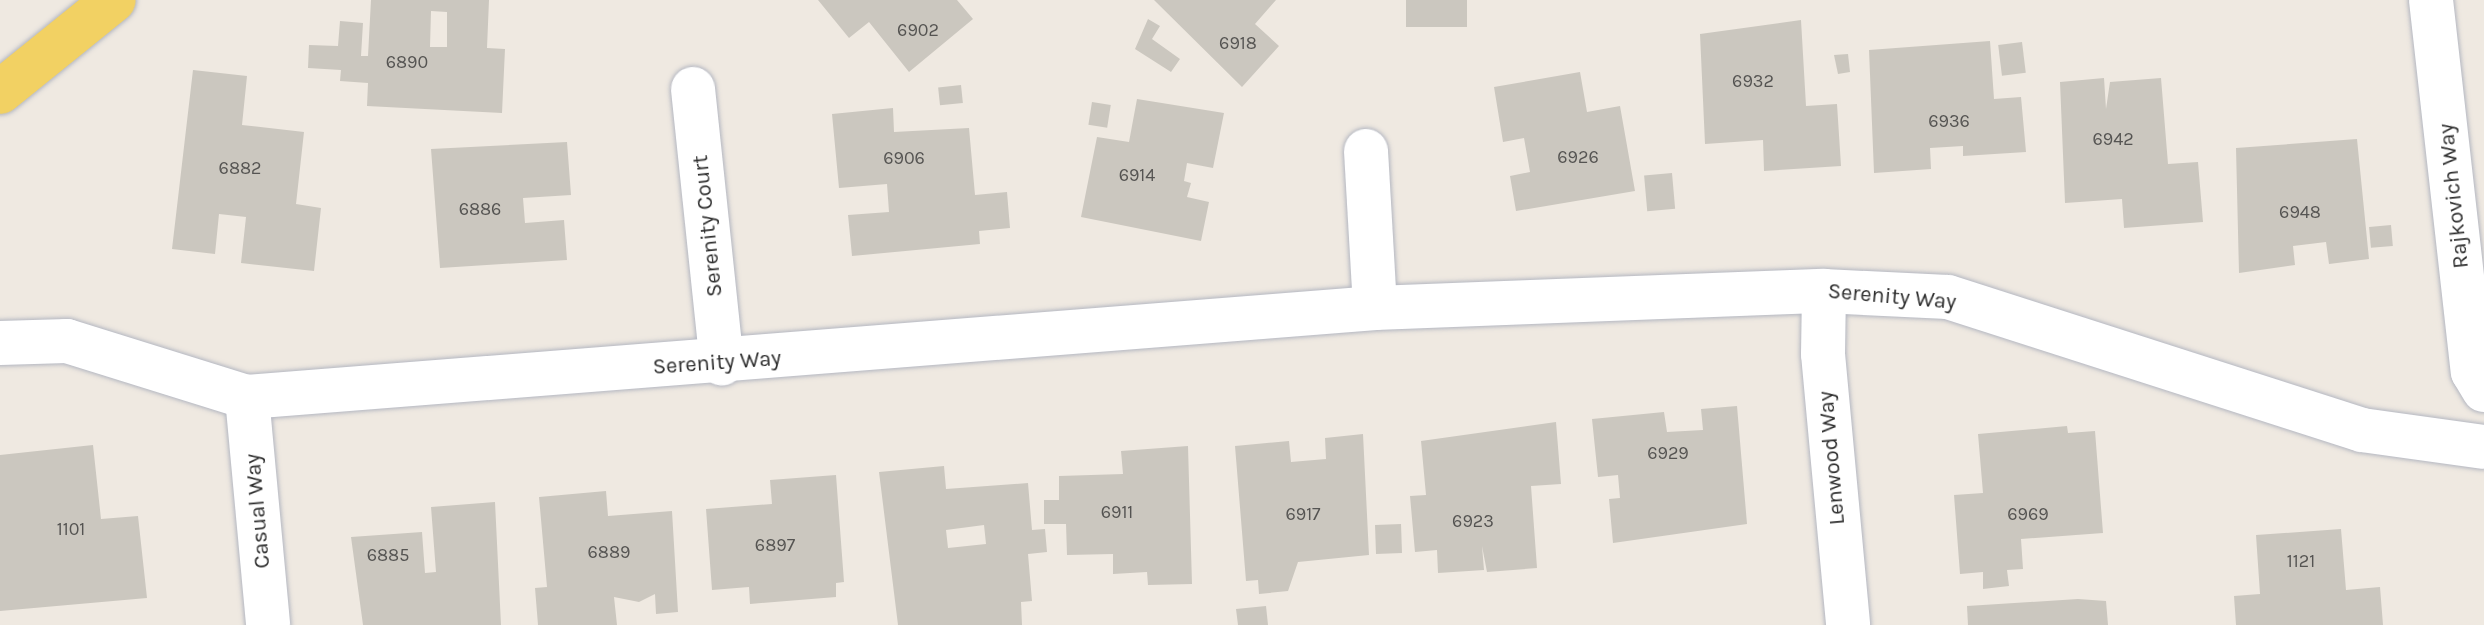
<!DOCTYPE html>
<style>
body{margin:0}
#map{position:relative;width:2484px;height:625px;overflow:hidden;background:#efe9e1;font-family:Karla,sans-serif}
div>[style]{position:absolute}
[style*='--x']{left:calc(var(--x)*1px);top:calc(var(--y)*1px);width:calc(var(--w)*1px);rotate:calc(var(--a)*1deg)}
.building>*{inset:0;background:#cbc7bf;transform-origin:0 0}
.roads{filter:drop-shadow(0 0 2px #b4b7c1) drop-shadow(0 0 2px #b4b7c1)}
.minor>*{height:44px;margin:-22px;padding:0 22px;transform-origin:22px;border-radius:22px;background:#fff}
.primary>*{height:44px;margin:-22px;padding:0 22px;transform-origin:22px;border-radius:22px;background:#f2d163}
span{translate:-50% -50%;white-space:nowrap;text-align:center;line-height:1.15;-webkit-text-stroke:7px #fff;paint-order:stroke}
.number-label{font-size:18px;color:#555452}
.number-label span{-webkit-text-stroke-width:0}
.street-label{font-size:22px;color:#2e2e2e}
</style>
<div id="map">
<div class="building">
<div style="clip-path:polygon(evenodd,371px 0,489px 0,487px 48px,505px 49px,502px 113px,367px 106px,368px 83px,340px 81px,341px 70px,308px 68px,309px 45px,338px 46px,340px 21px,363px 23px,361px 56px,368px 56px,371px 0,431px 11px,447px 12px,447px 47px,430px 47px,431px 11px)"></div>
<div style="clip-path:polygon(818px 0,957px 0,973px 19px,909px 72px,869px 22px,849px 38px)"></div>
<div style="clip-path:polygon(1154px 0,1276px 0,1255px 24px,1279px 46px,1242px 87px)"></div>
<div style="left:1406px;top:0;width:61px;height:27px"></div>
<div style="clip-path:polygon(1148px 19px,1160px 26px,1152px 39px,1180px 59px,1171px 72px,1135px 49px)"></div>
<div style="clip-path:polygon(1801px 20px,1806px 106px,1837px 104px,1841px 166px,1764px 171px,1763px 140px,1705px 144px,1700px 34px)"></div>
<div style="clip-path:polygon(1990px 41px,1994px 99px,2021px 97px,2026px 152px,1963px 156px,1963px 146px,1930px 148px,1931px 169px,1874px 173px,1869px 50px)"></div>
<div style="left:2022px;top:42px;width:31px;height:24px;rotate:83deg"></div>
<div style="clip-path:polygon(1848px 54px,1850px 72px,1838px 74px,1834px 55px)"></div>
<div style="clip-path:polygon(193px 70px,247px 76px,242px 125px,304px 132px,296px 204px,321px 208px,314px 271px,241px 263px,246px 217px,219px 214px,215px 254px,172px 249px)"></div>
<div style="clip-path:polygon(1580px 72px,1587px 112px,1620px 106px,1635px 191px,1516px 211px,1510px 176px,1530px 172px,1524px 138px,1503px 142px,1494px 87px)"></div>
<div style="clip-path:polygon(2104px 78px,2106px 109px,2110px 82px,2161px 78px,2168px 164px,2198px 162px,2203px 222px,2124px 228px,2122px 199px,2065px 203px,2060px 82px)"></div>
<div style="left:961px;top:85px;width:18px;height:23px;rotate:84deg"></div>
<div style="clip-path:polygon(1137px 99px,1224px 113px,1213px 168px,1187px 163px,1184px 181px,1191px 183px,1187px 197px,1209px 202px,1201px 241px,1081px 217px,1097px 137px,1129px 142px)"></div>
<div style="left:1092px;top:102px;width:19px;height:23px;rotate:9deg"></div>
<div style="clip-path:polygon(893px 108px,894px 132px,969px 128px,975px 195px,1007px 192px,1010px 228px,979px 231px,980px 244px,852px 256px,848px 215px,889px 212px,887px 184px,839px 188px,832px 114px)"></div>
<div style="clip-path:polygon(2357px 139px,2369px 259px,2329px 264px,2326px 242px,2293px 246px,2295px 265px,2239px 273px,2236px 148px)"></div>
<div style="clip-path:polygon(567px 142px,571px 195px,523px 198px,525px 223px,564px 220px,567px 260px,440px 268px,431px 149px)"></div>
<div style="left:1672px;top:173px;width:36px;height:28px;rotate:85deg"></div>
<div style="left:2391px;top:225px;width:21px;height:22px;rotate:85deg"></div>
<div style="clip-path:polygon(1737px 406px,1747px 524px,1613px 543px,1609px 499px,1620px 498px,1618px 475px,1598px 477px,1592px 419px,1664px 412px,1667px 432px,1703px 430px,1701px 409px)"></div>
<div style="clip-path:polygon(1556px 422px,1561px 484px,1531px 486px,1537px 568px,1487px 572px,1482px 546px,1484px 570px,1438px 573px,1437px 550px,1415px 552px,1410px 496px,1426px 495px,1421px 441px)"></div>
<div style="clip-path:polygon(2067px 426px,2068px 433px,2095px 431px,2103px 533px,2021px 539px,2023px 569px,2007px 570px,2009px 586px,1983px 589px,1983px 572px,1960px 574px,1954px 495px,1983px 493px,1978px 434px)"></div>
<div style="clip-path:polygon(1363px 434px,1369px 555px,1298px 562px,1288px 591px,1259px 594px,1258px 580px,1246px 581px,1235px 446px,1289px 441px,1291px 462px,1326px 459px,1325px 438px)"></div>
<div style="clip-path:polygon(93px 445px,101px 519px,138px 516px,147px 598px,0 611px,0 455px)"></div>
<div style="clip-path:polygon(1188px 446px,1192px 584px,1148px 585px,1147px 572px,1113px 574px,1113px 554px,1067px 555px,1066px 524px,1044px 524px,1044px 500px,1059px 500px,1059px 476px,1123px 474px,1121px 451px)"></div>
<div style="clip-path:polygon(evenodd,944px 466px,946px 489px,1028px 483px,1032px 530px,1045px 529px,1047px 552px,1028px 554px,1032px 601px,1021px 602px,1022px 625px,898px 625px,879px 472px,944px 466px,984px 525px,986px 544px,948px 548px,946px 530px,984px 525px)"></div>
<div style="clip-path:polygon(836px 475px,844px 582px,836px 583px,836px 597px,750px 604px,749px 587px,712px 590px,706px 509px,772px 504px,770px 480px)"></div>
<div style="clip-path:polygon(606px 491px,608px 516px,672px 511px,678px 612px,656px 614px,655px 594px,639px 602px,614px 597px,617px 625px,538px 625px,535px 588px,547px 587px,539px 497px)"></div>
<div style="clip-path:polygon(495px 502px,501px 625px,363px 625px,351px 537px,422px 532px,425px 573px,436px 572px,431px 507px)"></div>
<div style="left:1401px;top:524px;width:29px;height:26px;rotate:88deg"></div>
<div style="clip-path:polygon(2341px 529px,2346px 590px,2380px 587px,2383px 625px,2236px 625px,2234px 596px,2260px 594px,2256px 535px)"></div>
<div style="clip-path:polygon(2078px 599px,2106px 601px,2108px 625px,1968px 625px,1967px 606px)"></div>
<div style="clip-path:polygon(1266px 606px,1268px 625px,1238px 625px,1236px 609px)"></div>
</div>
<div class="roads">
<div class="minor">
<div style="--x:2431;--y:0;--w:374;--a:83.6"></div>
<div style="--x:2473;--y:372;--w:21;--a:59"></div>
<div style="--x:693;--y:89;--w:276;--a:84"></div>
<div style="--x:1366;--y:151;--w:157;--a:86.7"></div>
<div style="--x:1824;--y:291;--w:63;--a:90.9"></div>
<div style="--x:1823;--y:354;--w:272;--a:84.7"></div>
<div style="--x:0;--y:343;--w:67;--a:-1.7"></div>
<div style="--x:67;--y:341;--w:189;--a:17.3"></div>
<div style="--x:247;--y:397;--w:1132;--a:-4.51"></div>
<div style="--x:1375;--y:308;--w:449;--a:-2.2"></div>
<div style="--x:1824;--y:291;--w:124;--a:2.8"></div>
<div style="--x:1948;--y:297;--w:435;--a:17.8"></div>
<div style="--x:2362;--y:430;--w:123;--a:7.9"></div>
<div style="--x:247;--y:397;--w:229;--a:84.7"></div>
</div>
<div class="primary">
<div style="--x:0;--y:92;--w:146;--a:-38.9"></div>
</div>
</div>
<div class="number-label">
<span style="left:918px;top:30px">6902</span>
<span style="left:1238px;top:43px">6918</span>
<span style="left:407px;top:62px">6890</span>
<span style="left:1753px;top:81px">6932</span>
<span style="left:1949px;top:121px">6936</span>
<span style="left:2113px;top:139px">6942</span>
<span style="left:1578px;top:157px">6926</span>
<span style="left:904px;top:158px">6906</span>
<span style="left:240px;top:168px">6882</span>
<span style="left:1137px;top:175px">6914</span>
<span style="left:480px;top:209px">6886</span>
<span style="left:2300px;top:212px">6948</span>
<span style="left:1668px;top:453px">6929</span>
<span style="left:1117px;top:512px">6911</span>
<span style="left:1303px;top:514px">6917</span>
<span style="left:2028px;top:514px">6969</span>
<span style="left:1473px;top:521px">6923</span>
<span style="left:71px;top:529px">1101</span>
<span style="left:775px;top:545px">6897</span>
<span style="left:609px;top:552px">6889</span>
<span style="left:388px;top:555px">6885</span>
<span style="left:2301px;top:561px">1121</span>
</div>
<div class="street-label">
<span style="left:2454px;top:196px;rotate:-96deg">Rajkovich Way</span>
<span style="left:708px;top:226px;rotate:-96deg">Serenity Court</span>
<span style="left:1892px;top:297px;rotate:5deg">Serenity Way</span>
<span style="left:717px;top:363px;rotate:-4deg">Serenity Way</span>
<span style="left:1832px;top:458px;rotate:-95deg">Lenwood Way</span>
<span style="left:258px;top:511px;rotate:-95deg">Casual Way</span>
</div>
</div>
